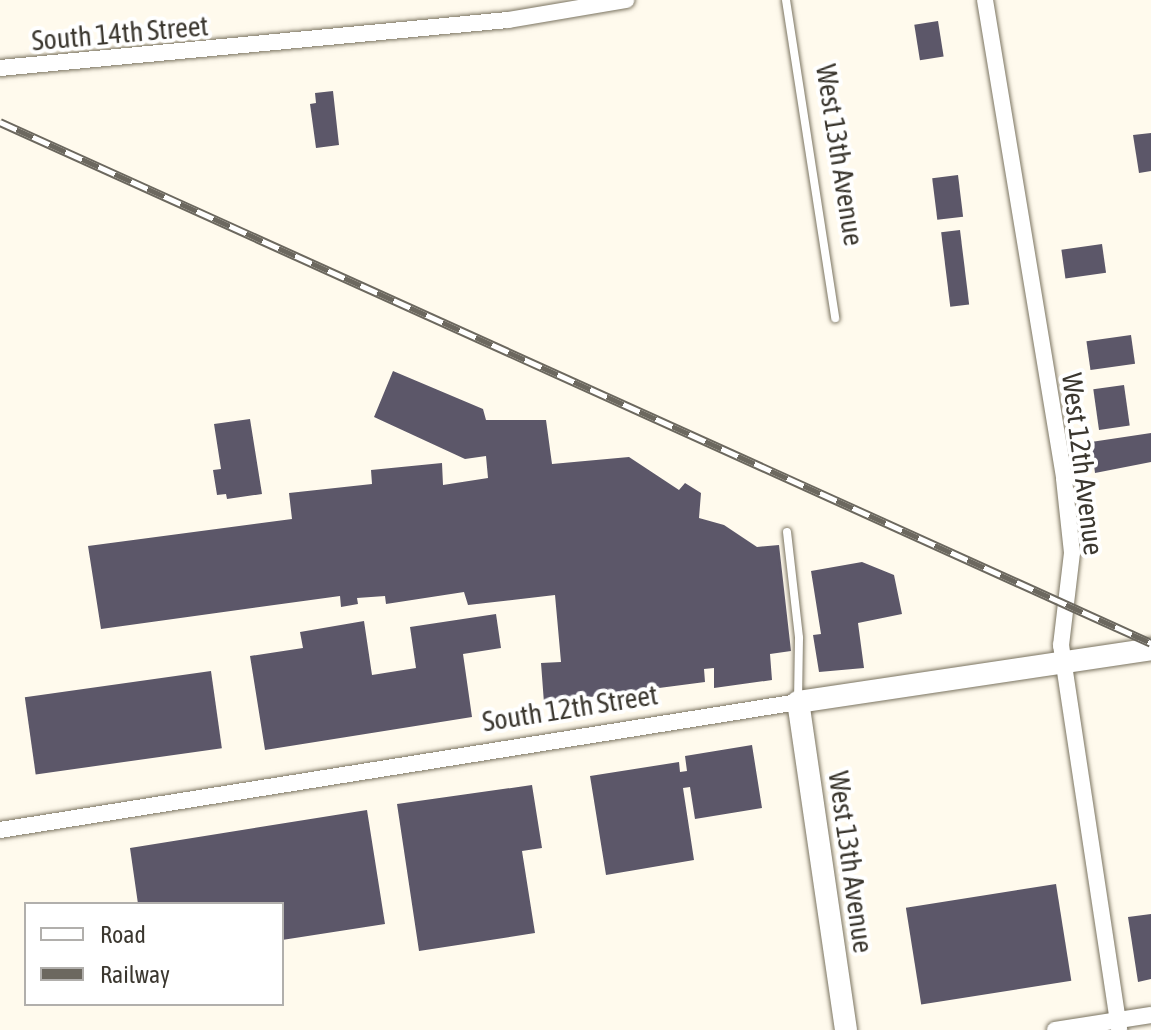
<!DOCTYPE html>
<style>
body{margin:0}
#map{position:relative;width:1151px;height:1030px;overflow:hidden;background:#fffaed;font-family:"Asap Condensed",sans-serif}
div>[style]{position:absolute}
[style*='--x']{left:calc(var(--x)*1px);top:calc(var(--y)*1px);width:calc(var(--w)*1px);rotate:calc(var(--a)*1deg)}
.building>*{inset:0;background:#5c5769;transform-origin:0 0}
.roads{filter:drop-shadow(0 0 2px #7b7461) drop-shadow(0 0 2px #7b7461)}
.service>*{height:8px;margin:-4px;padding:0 4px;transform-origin:4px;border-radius:4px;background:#fff}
.minor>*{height:16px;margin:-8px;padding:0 8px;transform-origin:8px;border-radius:8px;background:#fff}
.tertiary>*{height:22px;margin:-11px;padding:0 11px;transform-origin:11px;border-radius:11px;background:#fff}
.rail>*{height:9px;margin-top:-4.5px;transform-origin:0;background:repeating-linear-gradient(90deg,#fff 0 18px,#6c685f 0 36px);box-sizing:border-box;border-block:2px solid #6c685f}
span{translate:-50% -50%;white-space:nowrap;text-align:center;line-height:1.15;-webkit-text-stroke:8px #fff;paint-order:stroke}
.street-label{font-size:28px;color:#3b372f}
.legend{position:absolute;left:24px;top:902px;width:260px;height:104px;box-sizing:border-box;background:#fff;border:2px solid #b1afac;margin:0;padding:10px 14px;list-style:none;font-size:24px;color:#3b372f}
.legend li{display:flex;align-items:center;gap:16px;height:40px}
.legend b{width:40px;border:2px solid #b1afac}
</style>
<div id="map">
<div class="building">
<div style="left:938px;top:21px;width:36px;height:24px;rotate:81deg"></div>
<div style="clip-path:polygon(333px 91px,339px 145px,316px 148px,310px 104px,316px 103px,315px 93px)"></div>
<div style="clip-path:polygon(1151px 133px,1151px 171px,1139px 173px,1133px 135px)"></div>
<div style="left:958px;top:175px;width:42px;height:26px;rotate:83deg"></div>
<div style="left:960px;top:230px;width:75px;height:19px;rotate:83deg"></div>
<div style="left:1102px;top:244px;width:29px;height:41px;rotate:82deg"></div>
<div style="left:1131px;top:335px;width:29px;height:45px;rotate:82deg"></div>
<div style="clip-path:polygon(393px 371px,483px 409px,486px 420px,546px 420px,552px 464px,629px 457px,679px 490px,685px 483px,701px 493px,699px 518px,724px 525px,757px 547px,779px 545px,791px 651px,770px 654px,772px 680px,714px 688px,714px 668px,704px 669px,705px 682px,544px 703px,541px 663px,561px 662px,555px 595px,468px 605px,464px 592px,386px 604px,385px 596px,357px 598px,358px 604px,341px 607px,340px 596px,101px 629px,88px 546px,292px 519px,289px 493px,372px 484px,371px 470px,442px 463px,443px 485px,488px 478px,486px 456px,465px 459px,374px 417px)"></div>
<div style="left:1124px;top:385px;width:41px;height:31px;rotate:82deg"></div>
<div style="clip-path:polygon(250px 419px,262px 494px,227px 499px,226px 494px,217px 495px,213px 470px,221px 469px,214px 424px)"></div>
<div style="clip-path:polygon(1151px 433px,1151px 462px,1095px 473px,1091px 442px)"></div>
<div style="clip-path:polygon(862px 562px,894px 575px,902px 614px,858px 623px,864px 668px,819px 672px,813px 635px,821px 634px,811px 571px)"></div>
<div style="clip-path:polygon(496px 614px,501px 648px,463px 654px,472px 717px,265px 750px,250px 656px,303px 648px,300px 632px,364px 621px,372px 675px,416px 668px,410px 627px)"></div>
<div style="left:211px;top:671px;width:78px;height:188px;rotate:82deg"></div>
<div style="clip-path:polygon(752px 745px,762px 808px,695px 819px,690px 787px,683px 788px,694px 860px,606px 875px,590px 776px,679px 762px,680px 772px,687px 771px,685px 756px)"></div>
<div style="clip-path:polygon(532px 785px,542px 848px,522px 851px,535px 933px,419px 951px,397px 804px)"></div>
<div style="clip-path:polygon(367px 810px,385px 924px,282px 940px,282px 904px,138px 904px,130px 848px)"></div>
<div style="left:1056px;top:884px;width:98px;height:152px;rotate:81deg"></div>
<div style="clip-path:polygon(1151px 914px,1151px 979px,1138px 982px,1128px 917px)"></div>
</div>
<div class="roads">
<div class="service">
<div style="--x:786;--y:0;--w:322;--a:81.2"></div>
<div style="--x:787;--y:532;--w:107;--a:83.5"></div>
<div style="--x:799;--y:638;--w:63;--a:90.9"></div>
</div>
<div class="minor">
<div style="--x:985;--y:0;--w:485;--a:80.6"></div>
<div style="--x:1064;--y:479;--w:74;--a:83.8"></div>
<div style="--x:1072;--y:553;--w:93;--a:96.8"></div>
<div style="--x:1061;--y:645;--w:389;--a:81.4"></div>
<div style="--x:0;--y:68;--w:510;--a:-5.4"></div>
<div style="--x:508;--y:20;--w:120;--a:-9.6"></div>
<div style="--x:0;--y:830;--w:808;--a:-9.11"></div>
<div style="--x:1055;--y:1030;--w:97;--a:-8.9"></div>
</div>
<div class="tertiary">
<div style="--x:846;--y:1030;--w:331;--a:-98.3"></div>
<div style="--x:798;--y:702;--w:357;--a:-8.5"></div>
</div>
</div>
<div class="rail">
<div style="--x:0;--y:122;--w:1263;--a:24.35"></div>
</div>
<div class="street-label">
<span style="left:120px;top:33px;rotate:-5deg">South 14th Street</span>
<span style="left:840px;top:155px;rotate:81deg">West 13th Avenue</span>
<span style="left:1083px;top:464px;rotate:83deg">West 12th Avenue</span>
<span style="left:570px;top:708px;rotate:-9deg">South 12th Street</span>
<span style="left:851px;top:862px;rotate:82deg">West 13th Avenue</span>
</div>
<ul class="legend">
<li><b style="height:10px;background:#fff"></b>Road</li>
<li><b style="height:10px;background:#6c685f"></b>Railway</li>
</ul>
</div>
